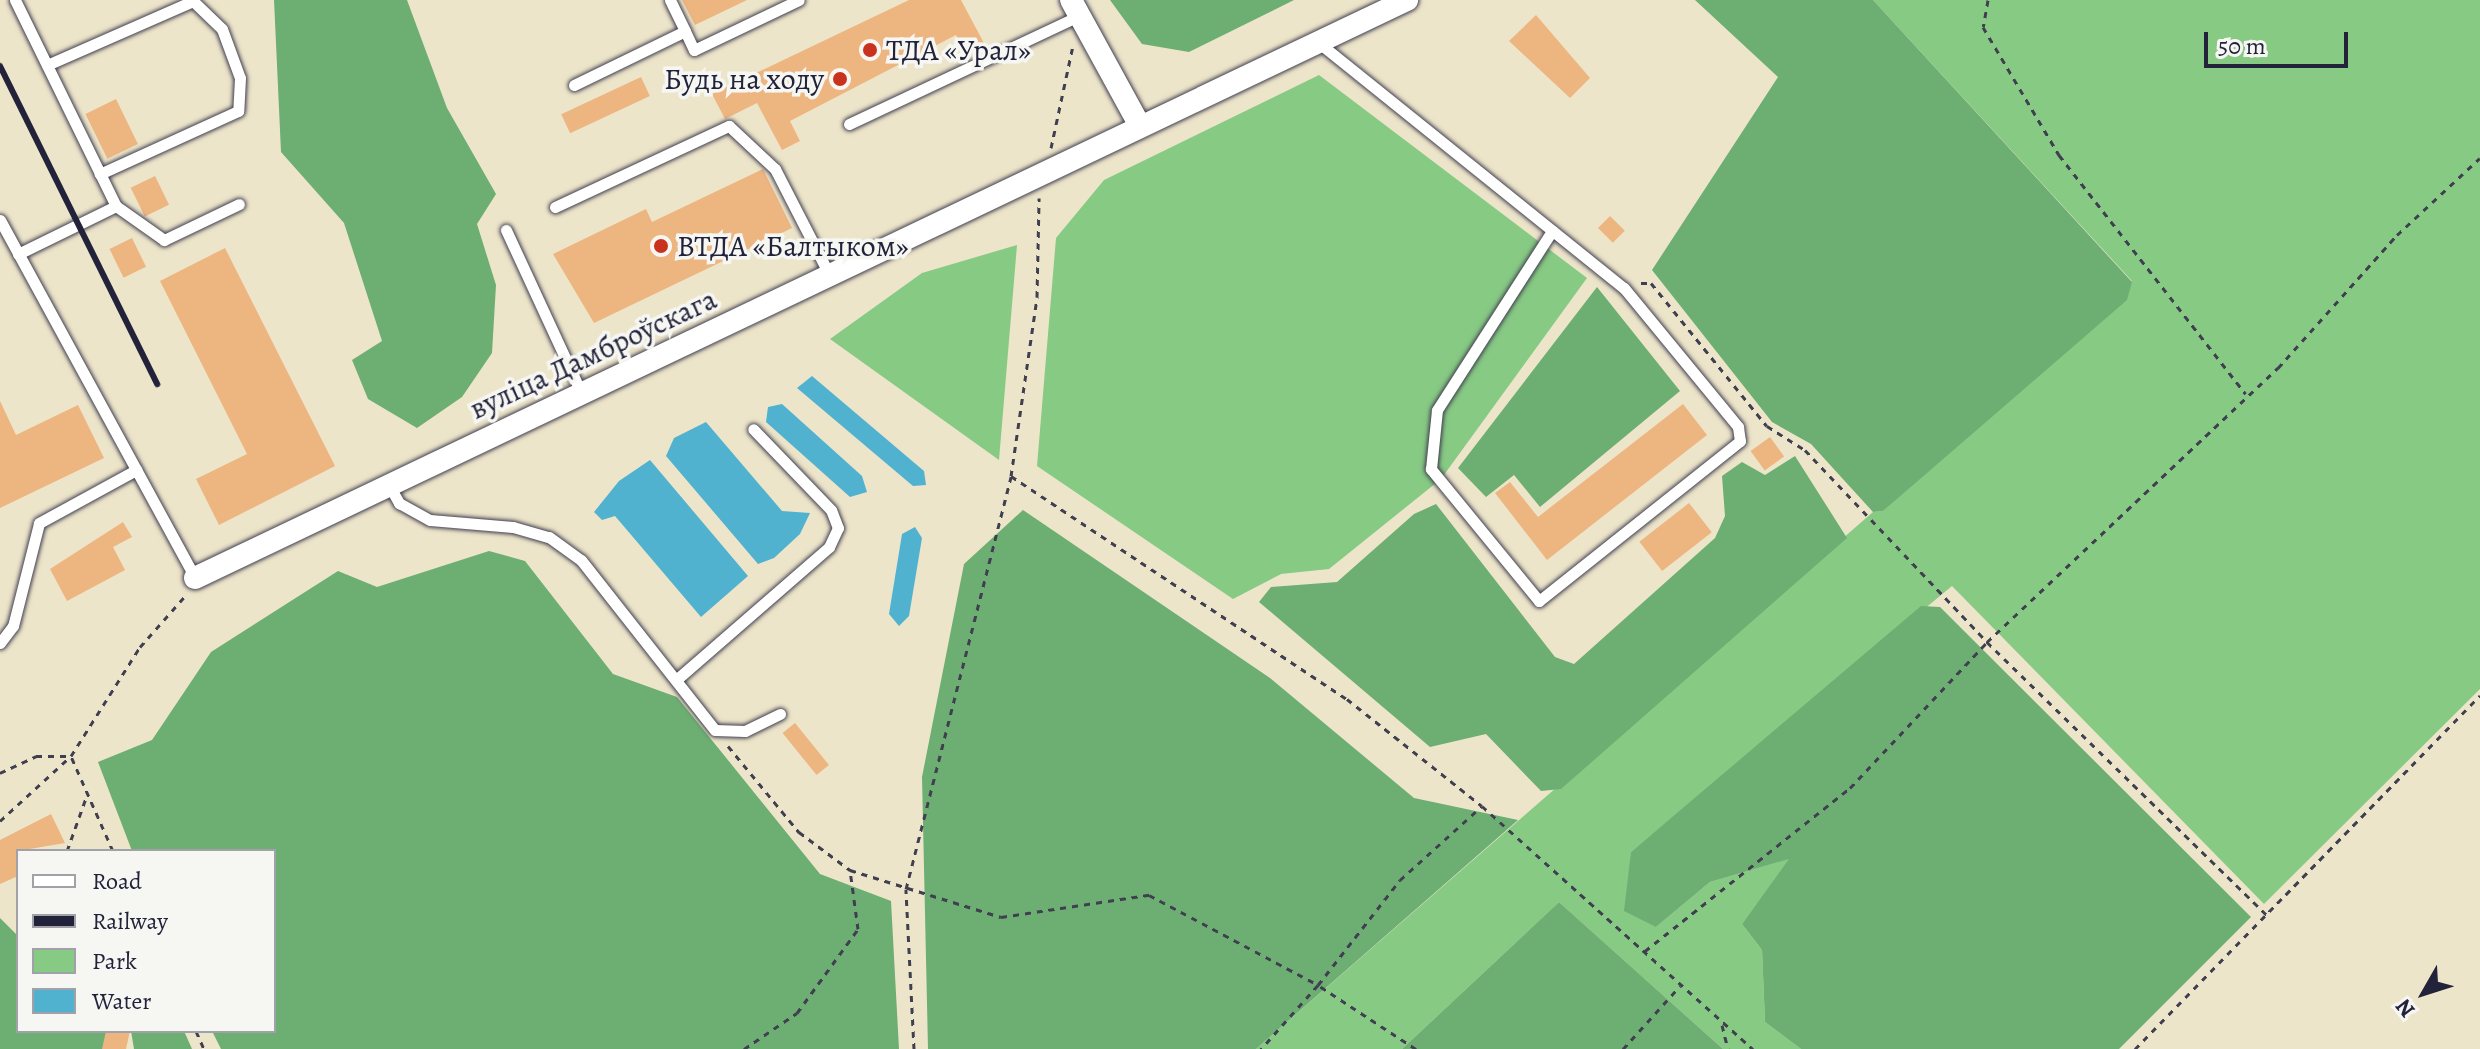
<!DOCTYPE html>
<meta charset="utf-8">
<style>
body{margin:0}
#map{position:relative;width:2480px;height:1049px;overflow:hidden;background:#ede5ca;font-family:Alegreya,serif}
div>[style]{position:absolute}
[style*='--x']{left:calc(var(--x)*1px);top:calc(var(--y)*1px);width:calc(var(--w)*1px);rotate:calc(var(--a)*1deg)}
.green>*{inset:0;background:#87ca84}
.forest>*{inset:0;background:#6dae72}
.water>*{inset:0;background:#50b2cf}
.building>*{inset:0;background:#edb580;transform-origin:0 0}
.path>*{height:3px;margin-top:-1.5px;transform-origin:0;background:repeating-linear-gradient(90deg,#403f50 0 6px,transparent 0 12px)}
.roads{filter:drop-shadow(0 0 2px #403f50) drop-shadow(0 0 2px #403f50)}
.lane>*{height:11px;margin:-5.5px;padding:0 5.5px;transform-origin:5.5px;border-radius:5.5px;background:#fff}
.street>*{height:22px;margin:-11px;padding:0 11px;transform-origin:11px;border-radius:11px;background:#fff}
.rail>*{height:6px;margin:-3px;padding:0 3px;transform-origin:3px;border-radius:3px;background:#22223b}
.dots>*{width:22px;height:22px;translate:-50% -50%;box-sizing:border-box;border:4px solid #f6f6f2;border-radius:50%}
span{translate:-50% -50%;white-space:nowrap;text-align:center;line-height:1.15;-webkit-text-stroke:7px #f6f6f2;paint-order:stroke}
.poi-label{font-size:30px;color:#22223b}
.left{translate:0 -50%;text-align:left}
.right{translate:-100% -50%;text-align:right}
.street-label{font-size:30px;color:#22223b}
.legend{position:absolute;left:16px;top:849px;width:260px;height:184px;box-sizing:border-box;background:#f6f6f2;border:2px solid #a1a1a9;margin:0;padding:10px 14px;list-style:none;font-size:24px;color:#22223b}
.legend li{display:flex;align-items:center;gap:16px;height:40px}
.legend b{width:40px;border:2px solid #a1a1a9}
.north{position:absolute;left:2384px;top:953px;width:80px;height:80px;-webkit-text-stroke:6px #f6f6f2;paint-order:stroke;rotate:231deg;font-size:22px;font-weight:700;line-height:32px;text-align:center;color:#22223b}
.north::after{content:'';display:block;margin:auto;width:28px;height:36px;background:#22223b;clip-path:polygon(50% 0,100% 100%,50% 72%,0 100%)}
.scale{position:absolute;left:2204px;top:32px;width:144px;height:36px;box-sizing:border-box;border:4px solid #22223b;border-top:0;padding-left:10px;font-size:24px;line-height:28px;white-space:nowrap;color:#22223b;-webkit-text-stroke:6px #f6f6f2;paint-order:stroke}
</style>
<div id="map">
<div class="green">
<div style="clip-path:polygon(1873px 0,2480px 0,2480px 689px,2264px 904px,1952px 586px,1631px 852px,1630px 879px,1656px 927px,1710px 882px,1791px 858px,1742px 924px,1762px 950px,1765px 1022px,1801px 1049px,1723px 1049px,1559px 902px,1402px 1049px,1256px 1049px,1873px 512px,1883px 511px,2132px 281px)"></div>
<div style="clip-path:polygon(1319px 75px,1587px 278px,1441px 479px,1329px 569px,1281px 574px,1233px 599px,1037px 466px,1056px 238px,1104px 180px)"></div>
<div style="clip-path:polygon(1017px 245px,999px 460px,830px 339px,922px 273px)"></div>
</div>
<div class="forest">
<div style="clip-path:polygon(274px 0,407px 0,447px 108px,496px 194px,477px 224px,496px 285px,492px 353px,462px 397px,417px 428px,368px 399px,352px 360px,382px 341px,344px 223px,281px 152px)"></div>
<div style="clip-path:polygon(1110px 0,1294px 0,1189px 52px,1142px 44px)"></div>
<div style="clip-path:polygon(1695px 0,1873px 0,2132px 282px,2127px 300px,1883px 511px,1873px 512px,1811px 444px,1772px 422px,1652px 270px,1778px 77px)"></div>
<div style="clip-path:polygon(1597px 287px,1680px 391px,1540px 507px,1514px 475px,1486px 497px,1458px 468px)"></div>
<div style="clip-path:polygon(1795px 456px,1847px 538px,1561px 789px,1541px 791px,1486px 734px,1430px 747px,1259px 602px,1271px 587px,1337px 582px,1414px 514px,1436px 504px,1555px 657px,1574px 664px,1715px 538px,1725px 516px,1722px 476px,1742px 462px,1765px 475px)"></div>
<div style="clip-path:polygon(1023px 510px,1270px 678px,1414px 798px,1518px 820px,1256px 1049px,928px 1049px,922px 777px,964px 564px)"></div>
<div style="clip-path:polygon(489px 551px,525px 561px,613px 674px,677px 697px,820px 874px,891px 901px,899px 1049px,221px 1049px,212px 1031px,274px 1031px,274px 851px,132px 851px,98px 762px,152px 740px,211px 652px,338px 571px,377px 587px)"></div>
<div style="clip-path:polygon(1921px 606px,1940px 607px,2251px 917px,2119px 1049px,1801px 1049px,1765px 1022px,1762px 950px,1742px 924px,1789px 859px,1710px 882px,1656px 927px,1624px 911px,1631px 852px)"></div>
<div style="clip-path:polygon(1559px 902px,1723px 1049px,1402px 1049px)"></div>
<div style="clip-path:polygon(0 918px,18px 936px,18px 1031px,108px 1031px,112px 1049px,0 1049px)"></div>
<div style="clip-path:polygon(131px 1031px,184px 1031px,192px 1049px,134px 1049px)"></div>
</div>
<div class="water">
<div style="clip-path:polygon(812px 376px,924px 471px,926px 485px,913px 486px,797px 388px)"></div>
<div style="clip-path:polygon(782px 404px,862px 476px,867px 492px,850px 497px,766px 422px,768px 407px)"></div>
<div style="clip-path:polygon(706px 422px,782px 511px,810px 513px,800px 534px,774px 558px,758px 564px,666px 456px,674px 438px)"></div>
<div style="clip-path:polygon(650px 460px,748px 576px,701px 617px,615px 516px,602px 520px,594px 512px,619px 481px)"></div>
<div style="clip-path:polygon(915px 527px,922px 538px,909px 616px,899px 626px,889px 614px,902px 534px)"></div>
</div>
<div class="building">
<div style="clip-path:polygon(682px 0,747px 0,695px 25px)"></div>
<div style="clip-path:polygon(909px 0,961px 0,985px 45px,967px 55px,956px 35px,790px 121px,800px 141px,782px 150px,757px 103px,725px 119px,712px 94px)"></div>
<div style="clip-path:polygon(1536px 15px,1590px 78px,1570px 98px,1509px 41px)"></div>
<div style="left:641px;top:77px;width:21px;height:88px;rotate:65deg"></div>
<div style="left:116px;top:99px;width:50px;height:34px;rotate:64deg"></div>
<div style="clip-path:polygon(763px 169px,792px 228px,594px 323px,553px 254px,646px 209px,652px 222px)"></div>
<div style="left:155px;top:176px;width:32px;height:27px;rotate:64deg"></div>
<div style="left:1610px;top:216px;width:21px;height:17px;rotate:45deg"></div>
<div style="left:132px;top:238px;width:32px;height:25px;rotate:64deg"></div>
<div style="clip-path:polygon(225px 248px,335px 466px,219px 525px,196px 479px,247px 454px,160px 281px)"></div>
<div style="clip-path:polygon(0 401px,16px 435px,78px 405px,104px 458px,0 508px)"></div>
<div style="clip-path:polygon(1683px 404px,1707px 435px,1547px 560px,1495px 493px,1510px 482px,1538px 517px)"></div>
<div style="left:1770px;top:437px;width:24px;height:24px;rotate:54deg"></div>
<div style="left:1689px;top:503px;width:37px;height:63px;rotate:52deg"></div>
<div style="clip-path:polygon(123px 522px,132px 537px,113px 547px,125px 570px,67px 601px,50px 569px)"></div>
<div style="left:795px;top:723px;width:54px;height:16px;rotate:51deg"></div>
<div style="clip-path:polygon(51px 814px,65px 843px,18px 851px,18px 876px,0 884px,0 840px)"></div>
<div style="clip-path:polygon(106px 1031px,130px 1031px,126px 1049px,102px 1049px)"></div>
</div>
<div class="path">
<div style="--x:1988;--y:0;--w:27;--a:100"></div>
<div style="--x:1983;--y:27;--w:149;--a:59.3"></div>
<div style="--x:2059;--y:155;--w:303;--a:52"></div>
<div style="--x:1051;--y:148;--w:105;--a:-77.9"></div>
<div style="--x:1641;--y:283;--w:10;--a:0"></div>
<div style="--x:1651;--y:283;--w:184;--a:51"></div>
<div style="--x:1767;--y:426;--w:45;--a:32.3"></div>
<div style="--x:1805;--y:450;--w:265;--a:46.5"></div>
<div style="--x:1987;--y:642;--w:392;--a:44.3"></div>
<div style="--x:1011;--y:476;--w:403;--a:33.6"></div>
<div style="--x:1347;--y:699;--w:172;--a:38.4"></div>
<div style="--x:1482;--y:806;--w:364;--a:41.9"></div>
<div style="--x:728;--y:746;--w:112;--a:50.5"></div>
<div style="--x:799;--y:832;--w:64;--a:36.7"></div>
<div style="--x:850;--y:870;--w:158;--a:17.3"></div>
<div style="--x:1001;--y:917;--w:150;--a:-8.5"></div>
<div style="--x:1149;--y:895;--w:191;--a:28"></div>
<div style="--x:1318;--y:985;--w:86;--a:131.7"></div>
<div style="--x:0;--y:773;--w:40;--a:-25"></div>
<div style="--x:36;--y:756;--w:35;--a:0"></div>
<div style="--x:0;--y:821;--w:96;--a:-42.5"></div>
<div style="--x:67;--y:851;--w:56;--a:-70.3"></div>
<div style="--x:113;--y:851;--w:104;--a:-113.9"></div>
<div style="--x:71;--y:756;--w:129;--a:-57.7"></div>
<div style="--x:140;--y:647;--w:69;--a:-48.5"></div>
<div style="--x:1645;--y:951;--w:262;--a:-38.5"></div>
<div style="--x:1850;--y:788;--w:200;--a:-46.8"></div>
<div style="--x:1987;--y:642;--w:400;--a:-43.3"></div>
<div style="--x:2278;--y:368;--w:178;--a:-48.2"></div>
<div style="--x:2397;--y:235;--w:113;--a:-42.9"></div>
<div style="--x:1722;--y:1025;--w:25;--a:76"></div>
<div style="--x:196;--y:1031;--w:20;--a:66"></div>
<div style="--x:744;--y:1049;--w:64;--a:-34.2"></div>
<div style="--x:797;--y:1013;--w:104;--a:-54"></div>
<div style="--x:858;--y:929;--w:60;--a:-97.7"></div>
<div style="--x:914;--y:1049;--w:160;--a:-92.9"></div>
<div style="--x:906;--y:889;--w:426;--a:-75.7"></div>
<div style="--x:1011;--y:476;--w:181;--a:-81.7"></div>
<div style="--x:1037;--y:297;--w:99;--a:-88.8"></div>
<div style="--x:1416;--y:1049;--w:117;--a:-146.9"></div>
<div style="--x:1318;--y:985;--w:133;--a:-52"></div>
<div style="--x:1400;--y:880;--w:110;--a:-42.1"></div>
<div style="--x:1623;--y:1049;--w:85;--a:-47.9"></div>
<div style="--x:2135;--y:1049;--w:494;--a:-45.7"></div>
</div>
<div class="roads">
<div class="lane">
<div style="--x:15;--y:0;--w:229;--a:63.9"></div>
<div style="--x:670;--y:0;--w:34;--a:64"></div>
<div style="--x:1319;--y:43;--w:391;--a:38.8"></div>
<div style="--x:1624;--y:288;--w:180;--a:50.6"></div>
<div style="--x:1738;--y:427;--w:14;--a:82"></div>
<div style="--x:1740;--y:441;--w:257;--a:141.5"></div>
<div style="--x:1539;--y:601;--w:171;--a:-129.3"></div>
<div style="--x:1431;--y:469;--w:59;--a:-84.2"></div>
<div style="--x:1437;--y:410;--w:213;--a:-57.3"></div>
<div style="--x:47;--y:65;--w:159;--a:-23.7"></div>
<div style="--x:193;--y:1;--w:40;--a:44"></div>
<div style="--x:222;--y:29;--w:52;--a:69.8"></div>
<div style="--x:240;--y:78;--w:33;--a:93"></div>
<div style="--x:238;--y:111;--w:152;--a:155.5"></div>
<div style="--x:574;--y:85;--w:123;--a:-25.9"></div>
<div style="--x:685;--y:31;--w:21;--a:65"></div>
<div style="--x:694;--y:50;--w:116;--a:-25.5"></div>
<div style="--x:849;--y:124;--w:254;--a:-25.2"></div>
<div style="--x:555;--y:207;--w:192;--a:-25"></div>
<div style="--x:729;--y:126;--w:63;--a:43.1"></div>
<div style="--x:775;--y:169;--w:120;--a:62.8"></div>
<div style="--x:0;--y:220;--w:408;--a:61.4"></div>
<div style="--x:506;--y:230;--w:179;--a:65.2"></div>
<div style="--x:18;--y:254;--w:109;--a:-26.1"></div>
<div style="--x:116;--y:206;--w:59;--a:35.3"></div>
<div style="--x:164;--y:240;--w:83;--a:-25.6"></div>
<div style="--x:389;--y:485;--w:21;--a:61"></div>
<div style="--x:399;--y:503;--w:35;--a:29"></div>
<div style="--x:430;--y:520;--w:83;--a:4.8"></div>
<div style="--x:513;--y:527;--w:37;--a:16"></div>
<div style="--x:549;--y:537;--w:39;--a:36"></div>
<div style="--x:581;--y:560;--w:216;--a:51.8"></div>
<div style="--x:715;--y:730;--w:30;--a:2"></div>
<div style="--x:745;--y:731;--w:39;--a:-26"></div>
<div style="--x:0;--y:643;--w:21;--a:-53"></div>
<div style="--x:13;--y:626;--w:106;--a:-75.8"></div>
<div style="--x:39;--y:523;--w:111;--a:-28.7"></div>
<div style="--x:676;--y:680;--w:203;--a:-41"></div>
<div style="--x:829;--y:547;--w:21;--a:-65"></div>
<div style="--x:838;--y:528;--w:19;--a:-111"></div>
<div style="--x:831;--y:510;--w:112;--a:-133.9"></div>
</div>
<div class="street">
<div style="--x:1071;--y:0;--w:144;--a:61.3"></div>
<div style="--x:195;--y:578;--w:1343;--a:-25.5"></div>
</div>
</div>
<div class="rail">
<div style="--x:0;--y:66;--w:355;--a:63.7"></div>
</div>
<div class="dots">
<div style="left:870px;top:50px;background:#c8321e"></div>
<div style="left:840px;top:79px;background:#c8321e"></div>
<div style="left:661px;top:246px;background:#c8321e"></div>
</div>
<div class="poi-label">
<span class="left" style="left:886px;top:50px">ТДА «Урал»</span>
<span class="right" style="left:824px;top:79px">Будь на ходу</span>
<span class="left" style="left:677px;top:246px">ВТДА «Балтыком»</span>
</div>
<div class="street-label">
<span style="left:593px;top:354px;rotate:-25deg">вуліца Дамброўскага</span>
</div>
<ul class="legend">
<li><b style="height:10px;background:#fff"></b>Road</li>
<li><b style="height:10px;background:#22223b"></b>Railway</li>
<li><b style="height:22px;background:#87ca84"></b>Park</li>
<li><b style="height:22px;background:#50b2cf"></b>Water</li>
</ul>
<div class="north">N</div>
<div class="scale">50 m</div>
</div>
